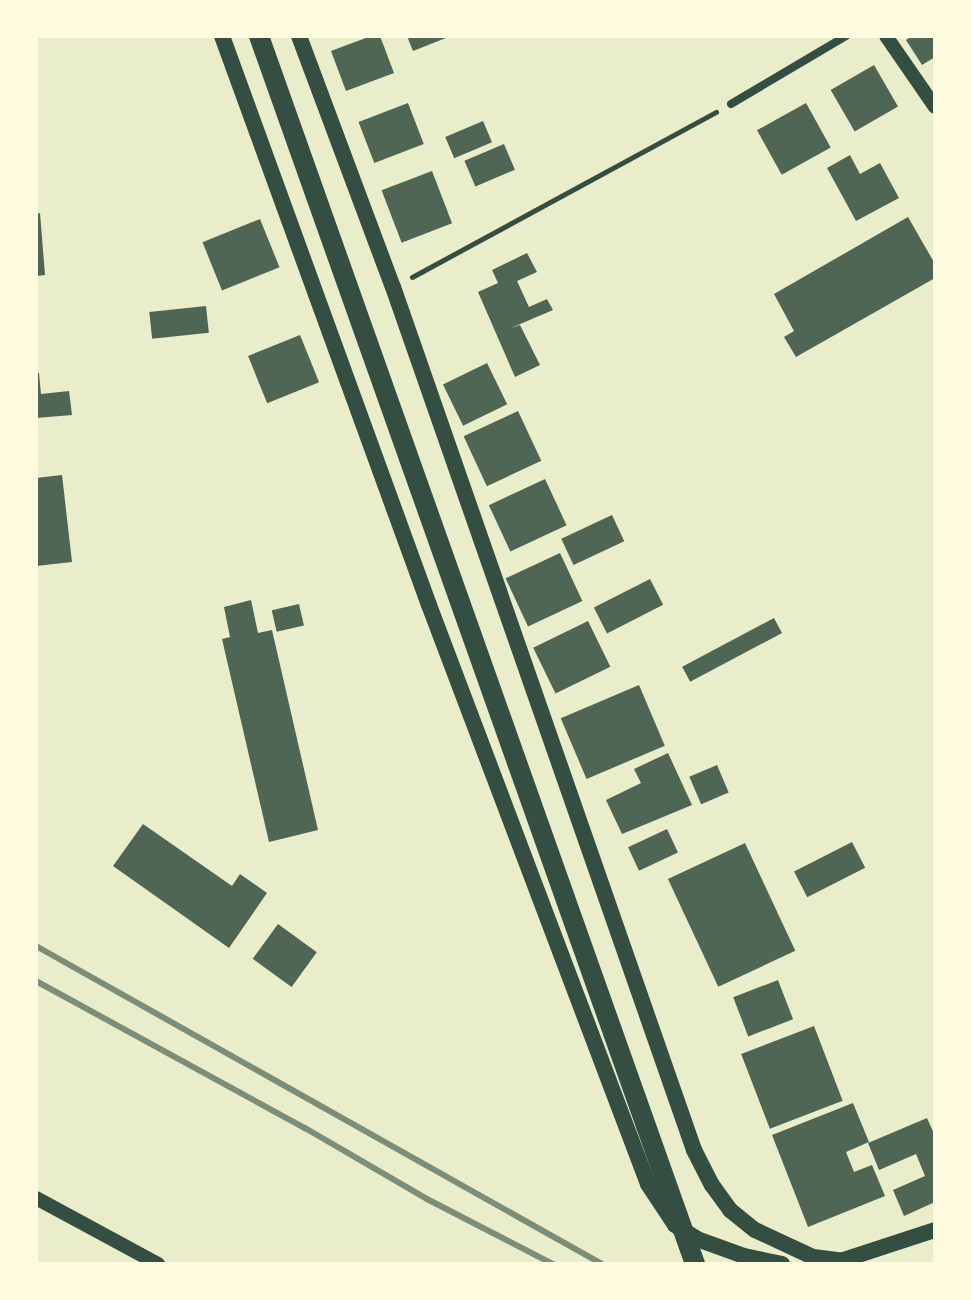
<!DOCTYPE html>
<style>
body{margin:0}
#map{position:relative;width:971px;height:1300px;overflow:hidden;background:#e9edc9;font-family:"Noto Sans",sans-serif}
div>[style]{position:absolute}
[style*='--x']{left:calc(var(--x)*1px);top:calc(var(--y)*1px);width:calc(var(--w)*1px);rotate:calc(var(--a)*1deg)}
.building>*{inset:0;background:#4f6655;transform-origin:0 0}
.path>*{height:5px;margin:-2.5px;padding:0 2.5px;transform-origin:2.5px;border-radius:2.5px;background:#344e41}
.minor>*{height:8px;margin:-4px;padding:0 4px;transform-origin:4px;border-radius:4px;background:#344e41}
.tertiary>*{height:14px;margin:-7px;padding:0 7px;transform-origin:7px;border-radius:7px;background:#344e41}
.secondary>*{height:16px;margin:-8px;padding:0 8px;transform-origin:8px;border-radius:8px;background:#344e41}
.primary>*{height:20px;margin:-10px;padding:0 10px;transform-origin:10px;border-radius:10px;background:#344e41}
.rail>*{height:6px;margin:-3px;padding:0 3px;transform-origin:3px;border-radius:3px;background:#7c8e77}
span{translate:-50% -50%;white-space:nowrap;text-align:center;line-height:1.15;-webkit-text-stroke:7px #fefae0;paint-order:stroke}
.frame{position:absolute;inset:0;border:38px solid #fefae0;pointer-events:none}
</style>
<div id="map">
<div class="building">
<div style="clip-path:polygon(371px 36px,380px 36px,394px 73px,346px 91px,331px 51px)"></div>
<div style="clip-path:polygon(407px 36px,451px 36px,413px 51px)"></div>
<div style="clip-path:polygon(912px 36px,935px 36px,935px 57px,922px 65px,906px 40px)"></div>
<div style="left:874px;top:65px;width:48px;height:50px;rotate:60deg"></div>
<div style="left:408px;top:103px;width:44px;height:53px;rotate:69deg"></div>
<div style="left:806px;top:103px;width:51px;height:56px;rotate:61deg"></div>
<div style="left:483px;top:121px;width:23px;height:41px;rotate:67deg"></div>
<div style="left:504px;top:144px;width:28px;height:43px;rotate:67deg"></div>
<div style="clip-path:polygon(850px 155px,860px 174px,880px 163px,899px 198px,856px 221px,827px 168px)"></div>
<div style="left:432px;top:171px;width:56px;height:54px;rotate:69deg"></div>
<div style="clip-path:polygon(40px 213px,45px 275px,36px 276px,36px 214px)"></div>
<div style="clip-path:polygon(908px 217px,935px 264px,935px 278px,796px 357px,784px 337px,794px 331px,774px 294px)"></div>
<div style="left:260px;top:219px;width:52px;height:62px;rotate:68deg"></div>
<div style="clip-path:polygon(527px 253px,537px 272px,517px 281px,529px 307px,547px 299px,553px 310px,511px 328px,520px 325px,540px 365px,515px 377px,478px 292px,498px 283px,492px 270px)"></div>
<div style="left:206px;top:306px;width:27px;height:57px;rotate:84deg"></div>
<div style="left:300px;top:335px;width:51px;height:56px;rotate:68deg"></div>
<div style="left:487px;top:363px;width:46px;height:49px;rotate:64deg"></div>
<div style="clip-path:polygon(36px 373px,39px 373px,41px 394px,69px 391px,72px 415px,36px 418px)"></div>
<div style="left:518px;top:411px;width:55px;height:60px;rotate:65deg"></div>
<div style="clip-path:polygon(62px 475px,72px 562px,36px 566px,36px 478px)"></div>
<div style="left:545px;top:479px;width:51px;height:62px;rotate:65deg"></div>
<div style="left:612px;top:515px;width:29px;height:56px;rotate:65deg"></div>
<div style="left:560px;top:553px;width:53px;height:60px;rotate:65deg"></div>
<div style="left:650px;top:579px;width:29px;height:63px;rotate:63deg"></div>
<div style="clip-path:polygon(251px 600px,258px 633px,272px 630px,318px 830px,269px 842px,222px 639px,230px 637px,224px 607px)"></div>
<div style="left:299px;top:604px;width:22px;height:28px;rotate:77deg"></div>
<div style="left:774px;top:618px;width:17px;height:104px;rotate:62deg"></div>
<div style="left:588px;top:621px;width:51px;height:61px;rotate:64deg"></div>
<div style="left:639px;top:685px;width:66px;height:85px;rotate:67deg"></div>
<div style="clip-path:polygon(668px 753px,692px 805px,622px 834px,606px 800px,641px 783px,634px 769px)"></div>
<div style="left:717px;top:765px;width:30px;height:30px;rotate:67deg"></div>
<div style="clip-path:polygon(143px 824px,232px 886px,240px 874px,267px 893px,229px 948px,113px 866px)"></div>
<div style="left:667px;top:829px;width:26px;height:43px;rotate:65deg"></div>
<div style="left:852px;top:842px;width:29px;height:65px;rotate:63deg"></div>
<div style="left:745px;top:843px;width:119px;height:85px;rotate:65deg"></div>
<div style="left:278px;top:924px;width:48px;height:43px;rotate:36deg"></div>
<div style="left:778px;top:980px;width:42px;height:48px;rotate:69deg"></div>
<div style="left:814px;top:1026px;width:80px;height:78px;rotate:69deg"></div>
<div style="clip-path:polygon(853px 1103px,869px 1142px,846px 1152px,854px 1172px,872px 1165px,885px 1196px,808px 1227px,772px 1135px)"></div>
<div style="clip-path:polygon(927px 1118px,935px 1136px,935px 1202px,904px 1216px,893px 1190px,925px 1176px,916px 1154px,879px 1170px,868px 1143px)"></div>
</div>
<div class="path">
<div style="--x:412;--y:277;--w:346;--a:-28.5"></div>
</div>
<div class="minor">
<div style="--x:731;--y:104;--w:134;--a:-30.6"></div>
</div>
<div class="tertiary">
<div style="--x:886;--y:36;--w:86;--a:55.4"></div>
<div style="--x:36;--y:1198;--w:139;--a:28.4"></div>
</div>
<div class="secondary">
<div style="--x:222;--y:36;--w:605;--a:70.01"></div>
<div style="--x:429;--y:605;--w:619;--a:69.28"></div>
<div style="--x:648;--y:1184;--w:49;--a:56.6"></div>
<div style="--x:675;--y:1225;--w:26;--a:32"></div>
<div style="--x:697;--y:1239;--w:50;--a:19.9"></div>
<div style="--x:744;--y:1256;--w:39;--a:12"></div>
<div style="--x:299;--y:36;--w:268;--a:69.5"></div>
<div style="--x:393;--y:287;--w:914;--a:70.77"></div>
<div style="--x:694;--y:1150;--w:39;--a:63"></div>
<div style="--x:712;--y:1185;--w:31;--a:54"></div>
<div style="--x:730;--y:1210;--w:32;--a:39"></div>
<div style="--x:755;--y:1230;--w:64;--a:25"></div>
<div style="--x:813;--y:1257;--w:32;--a:7"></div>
<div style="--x:837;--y:1262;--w:103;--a:-18.1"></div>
</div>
<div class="primary">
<div style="--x:259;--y:36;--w:1303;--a:70.45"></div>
</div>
<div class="rail">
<div style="--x:36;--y:946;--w:649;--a:29.33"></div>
<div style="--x:36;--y:981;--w:307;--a:28.7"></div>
<div style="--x:305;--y:1128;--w:141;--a:30.2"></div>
<div style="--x:427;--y:1199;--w:142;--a:27.3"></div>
</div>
<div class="frame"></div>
</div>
